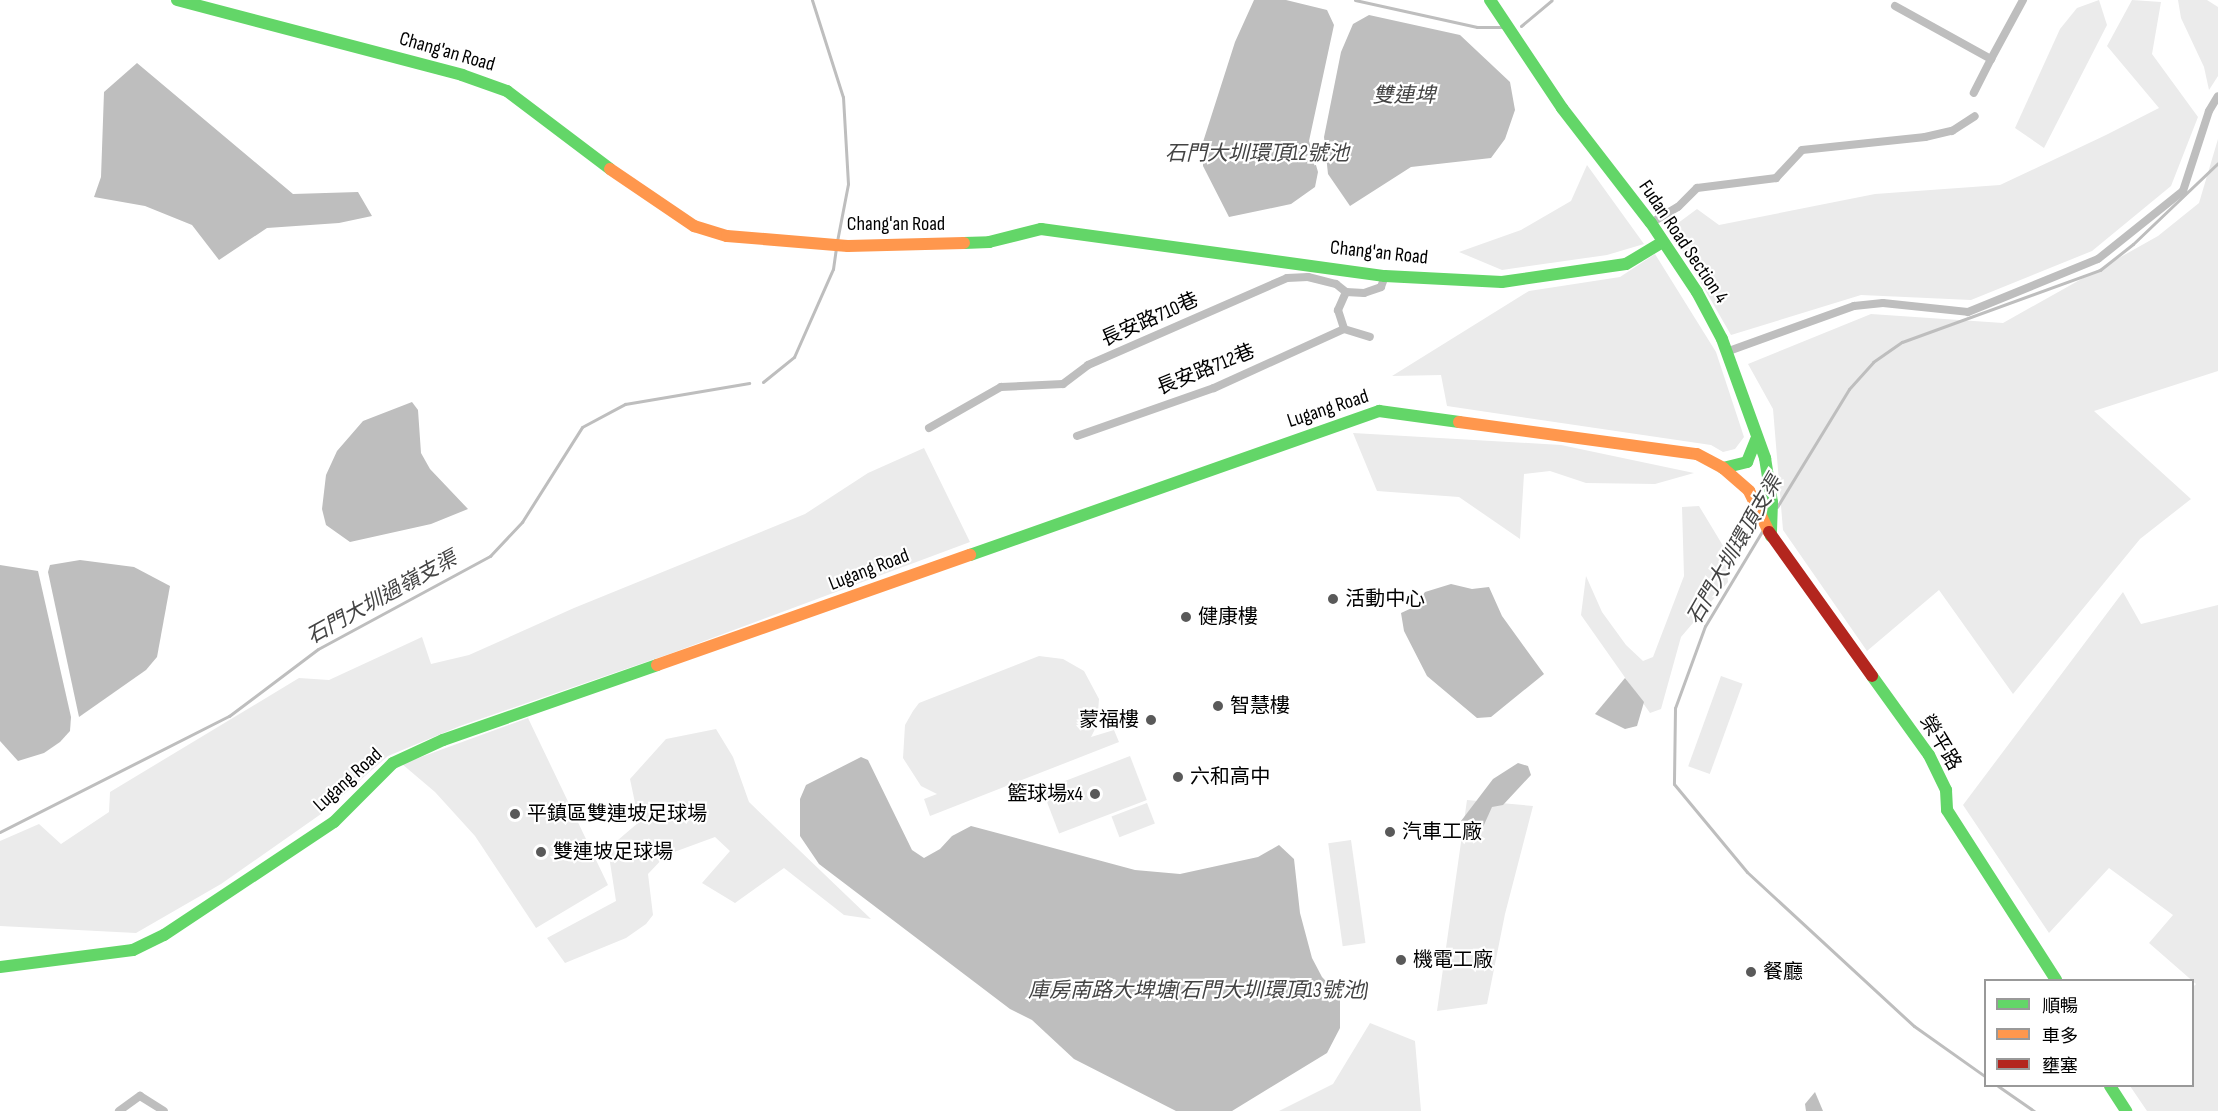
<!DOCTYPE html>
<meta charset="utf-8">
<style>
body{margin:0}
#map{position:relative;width:2218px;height:1111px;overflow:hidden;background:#fff;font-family:"Sofia Sans Condensed","Noto Sans TC",sans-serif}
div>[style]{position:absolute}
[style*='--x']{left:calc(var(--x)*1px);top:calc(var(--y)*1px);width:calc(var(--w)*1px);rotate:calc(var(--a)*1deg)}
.green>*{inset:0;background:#ebebeb;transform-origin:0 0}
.water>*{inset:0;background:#bebebe}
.stream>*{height:3px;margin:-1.5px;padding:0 1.5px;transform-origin:1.5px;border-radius:1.5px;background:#bebebe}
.street>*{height:8px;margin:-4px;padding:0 4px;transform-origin:4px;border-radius:4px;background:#bebebe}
.fast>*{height:12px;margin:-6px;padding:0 6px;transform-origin:6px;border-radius:6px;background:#63d668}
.slow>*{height:12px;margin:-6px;padding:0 6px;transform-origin:6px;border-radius:6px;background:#ff974d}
.jam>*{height:12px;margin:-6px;padding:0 6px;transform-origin:6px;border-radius:6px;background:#b3261e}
.dots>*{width:16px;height:16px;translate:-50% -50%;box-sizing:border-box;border:3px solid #fff;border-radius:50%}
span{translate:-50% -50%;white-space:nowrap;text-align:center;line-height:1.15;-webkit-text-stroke:4.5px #fff;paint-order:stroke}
.street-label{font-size:20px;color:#000}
.poi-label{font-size:20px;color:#000}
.left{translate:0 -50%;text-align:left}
.right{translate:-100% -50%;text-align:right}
.water-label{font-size:21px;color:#434343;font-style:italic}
.legend{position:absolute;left:1984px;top:979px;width:210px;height:108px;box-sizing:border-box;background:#fff;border:2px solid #999;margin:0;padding:8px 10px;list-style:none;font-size:18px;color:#000}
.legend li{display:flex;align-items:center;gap:12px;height:30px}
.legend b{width:30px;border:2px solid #999}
</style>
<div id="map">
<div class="green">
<div style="clip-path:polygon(2099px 0,2107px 25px,2044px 148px,2015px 128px,2060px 29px,2077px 8px)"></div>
<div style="clip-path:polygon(2132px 0,2161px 2px,2152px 54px,2198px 117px,2171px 186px,2092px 251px,1971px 300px,1861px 295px,1731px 335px,1670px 229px,1697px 209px,1719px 225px,1875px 194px,2000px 185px,2106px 135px,2159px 108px,2107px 46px)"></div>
<div style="clip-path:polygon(2178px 0,2207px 0,2218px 7px,2218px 76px,2209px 90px,2204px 67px,2181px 18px)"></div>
<div style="clip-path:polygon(2218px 139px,2218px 371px,2094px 411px,2191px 499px,2140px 539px,2013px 694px,1939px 590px,1867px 651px,1783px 530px,1773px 409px,1748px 364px,1871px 314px,2003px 323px,2158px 236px,2199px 203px)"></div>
<div style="clip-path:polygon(1587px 165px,1644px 244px,1607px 255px,1502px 270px,1459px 252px,1521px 230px,1571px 201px)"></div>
<div style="clip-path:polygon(1655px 254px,1716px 352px,1744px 437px,1735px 449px,1723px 452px,1711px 445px,1447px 406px,1441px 375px,1392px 376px,1529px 291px,1620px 277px)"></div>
<div style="clip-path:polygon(1353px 433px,1561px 445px,1694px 473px,1655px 484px,1586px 483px,1550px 471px,1524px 474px,1520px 539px,1459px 497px,1377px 491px)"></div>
<div style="clip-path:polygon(924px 448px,970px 542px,672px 653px,460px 726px,388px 756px,321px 814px,221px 884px,136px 933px,0 926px,0 841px,39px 824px,61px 844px,109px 812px,110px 792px,299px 678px,329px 680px,422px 637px,431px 664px,469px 655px,574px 608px,805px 514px,868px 473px)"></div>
<div style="clip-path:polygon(1699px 506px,1725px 549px,1728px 582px,1681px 637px,1661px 709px,1650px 713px,1581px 615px,1586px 576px,1602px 612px,1626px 645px,1643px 661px,1653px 657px,1684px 576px,1682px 507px)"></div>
<div style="clip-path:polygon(2123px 592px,2141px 624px,2218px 605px,2218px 1111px,2147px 1111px,2130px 1086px,2192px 1086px,2192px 988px,2196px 984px,2149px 943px,2173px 915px,2109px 868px,2049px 933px,1963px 805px)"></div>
<div style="clip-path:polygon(1039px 656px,1063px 659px,1084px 671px,1099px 699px,1097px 725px,1091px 737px,1114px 730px,1119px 742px,930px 816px,924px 799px,937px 794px,921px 786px,903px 758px,905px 725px,913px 711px,919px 703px)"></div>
<div style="left:1721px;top:676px;width:23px;height:96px;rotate:20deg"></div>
<div style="clip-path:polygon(528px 718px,608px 885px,536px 928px,475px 836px,435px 792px,402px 764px)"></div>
<div style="clip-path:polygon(716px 729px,733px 757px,749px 802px,871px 919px,844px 915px,784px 868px,735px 903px,702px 883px,730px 851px,715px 837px,666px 855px,648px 874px,653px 915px,646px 924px,626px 938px,565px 963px,547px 938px,616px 901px,609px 856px,618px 840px,639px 822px,630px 779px,666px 739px)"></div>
<div style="left:1130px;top:756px;width:47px;height:94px;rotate:69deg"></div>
<div style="clip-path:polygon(1467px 800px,1533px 806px,1505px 914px,1487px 1004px,1437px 1011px)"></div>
<div style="left:1147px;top:803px;width:22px;height:38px;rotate:69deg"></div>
<div style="left:1351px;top:840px;width:104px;height:23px;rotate:82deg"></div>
<div style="clip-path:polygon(1370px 1023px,1415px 1041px,1421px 1111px,1279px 1111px,1333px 1084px)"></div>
</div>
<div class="water">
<div style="clip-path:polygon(1254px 0,1286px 0,1327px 10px,1334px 25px,1309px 141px,1318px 172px,1315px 187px,1291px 204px,1229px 217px,1203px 166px,1203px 142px,1235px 42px)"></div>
<div style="clip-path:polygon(1369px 15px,1460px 35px,1510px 82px,1515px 110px,1505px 139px,1491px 158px,1411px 167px,1350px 206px,1328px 174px,1324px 137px,1341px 52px,1353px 24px)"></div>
<div style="clip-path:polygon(137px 63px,293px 194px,358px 192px,372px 216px,339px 223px,267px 228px,219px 260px,192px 225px,145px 206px,94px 197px,101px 177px,104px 92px)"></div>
<div style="clip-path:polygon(412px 402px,418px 410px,421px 453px,430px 469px,468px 509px,431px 524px,350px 542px,326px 525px,322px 509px,326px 475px,337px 451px,363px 421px)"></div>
<div style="clip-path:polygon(80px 560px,134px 567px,170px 586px,157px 657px,146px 670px,79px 717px,48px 572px,50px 565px)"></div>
<div style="clip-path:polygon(0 565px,38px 571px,71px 717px,70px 731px,60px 742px,44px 753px,18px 761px,0 741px)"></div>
<div style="clip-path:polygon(1451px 584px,1472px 589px,1489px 587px,1502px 616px,1544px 674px,1491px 717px,1477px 718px,1427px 676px,1404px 631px,1401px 613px,1414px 607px,1425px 592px)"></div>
<div style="clip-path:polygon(1625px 678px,1644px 702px,1637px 726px,1625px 729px,1595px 714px)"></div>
<div style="clip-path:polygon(861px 757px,868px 760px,912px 850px,924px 858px,940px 849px,952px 836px,971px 826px,1135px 870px,1180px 874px,1258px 857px,1279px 845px,1294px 859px,1300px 913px,1312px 958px,1322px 977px,1340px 996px,1340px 1028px,1327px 1053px,1232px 1111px,1176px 1111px,1074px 1059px,1032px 1020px,1010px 1009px,819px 864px,800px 836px,800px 799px,806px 785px)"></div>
<div style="clip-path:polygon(1518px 763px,1528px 766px,1531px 775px,1503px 805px,1492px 807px,1479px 836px,1466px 837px,1461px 821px,1493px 779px)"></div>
<div style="clip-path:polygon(1815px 1092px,1823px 1111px,1806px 1111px,1805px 1104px)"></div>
</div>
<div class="stream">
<div style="--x:812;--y:0;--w:102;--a:72.3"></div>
<div style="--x:843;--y:97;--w:87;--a:86.7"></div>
<div style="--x:848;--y:184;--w:58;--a:100.9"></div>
<div style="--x:1355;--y:0;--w:125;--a:12.5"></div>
<div style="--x:1477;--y:27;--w:27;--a:0"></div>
<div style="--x:1521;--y:26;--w:40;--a:-40"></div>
<div style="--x:763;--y:382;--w:40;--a:-39"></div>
<div style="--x:794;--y:357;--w:96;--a:-66.1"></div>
<div style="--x:833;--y:269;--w:21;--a:-82"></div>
<div style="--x:1777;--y:507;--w:138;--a:-58.6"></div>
<div style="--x:1849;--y:389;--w:36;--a:-48"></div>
<div style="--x:1873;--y:362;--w:35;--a:-35"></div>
<div style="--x:1902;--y:342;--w:211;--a:-20"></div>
<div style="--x:2100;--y:270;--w:42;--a:-38.2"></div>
<div style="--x:2133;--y:244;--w:117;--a:-43.6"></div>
<div style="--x:1764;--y:528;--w:114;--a:121"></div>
<div style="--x:1705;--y:626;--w:87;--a:110.1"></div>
<div style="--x:1675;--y:708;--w:76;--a:90.8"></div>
<div style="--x:1674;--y:784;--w:114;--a:50.3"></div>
<div style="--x:1747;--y:872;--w:227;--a:42.7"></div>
<div style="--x:1914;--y:1026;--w:88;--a:35.3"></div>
<div style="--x:0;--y:832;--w:257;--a:-26.9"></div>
<div style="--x:229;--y:716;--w:111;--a:-37"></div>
<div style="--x:318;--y:649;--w:196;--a:-28.4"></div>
<div style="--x:490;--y:556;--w:47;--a:-46.7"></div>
<div style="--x:522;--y:522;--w:112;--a:-57.7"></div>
<div style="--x:582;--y:427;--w:49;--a:-28.1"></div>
<div style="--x:625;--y:404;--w:126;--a:-9.6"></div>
<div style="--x:1998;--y:1086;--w:44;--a:34.8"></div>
</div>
<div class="street">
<div style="--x:1895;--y:6;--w:110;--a:28.9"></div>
<div style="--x:1991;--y:59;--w:38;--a:117"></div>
<div style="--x:1991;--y:59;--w:67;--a:-61.5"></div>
<div style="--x:1651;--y:223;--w:31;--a:-31"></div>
<div style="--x:1678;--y:207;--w:27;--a:-45"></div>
<div style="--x:1697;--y:188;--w:80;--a:-7.2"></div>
<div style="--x:1776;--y:178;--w:38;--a:-47"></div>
<div style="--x:1802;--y:150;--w:124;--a:-6"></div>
<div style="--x:1925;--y:137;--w:28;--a:-13"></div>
<div style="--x:1952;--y:131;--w:27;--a:-33"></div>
<div style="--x:1346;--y:292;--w:20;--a:114"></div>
<div style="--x:1338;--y:310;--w:20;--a:72"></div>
<div style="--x:1344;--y:329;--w:27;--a:17"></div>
<div style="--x:1726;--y:352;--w:136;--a:-19.8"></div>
<div style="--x:1854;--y:306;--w:29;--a:-6"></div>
<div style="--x:1883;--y:303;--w:85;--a:6"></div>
<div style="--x:1968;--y:312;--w:140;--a:-22.2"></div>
<div style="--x:2098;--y:259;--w:109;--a:-38.7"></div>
<div style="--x:2183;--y:191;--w:84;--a:-72"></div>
<div style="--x:2209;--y:111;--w:17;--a:-59"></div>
<div style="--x:929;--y:428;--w:83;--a:-29.7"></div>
<div style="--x:1001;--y:387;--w:62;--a:-2.8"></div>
<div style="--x:1063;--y:384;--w:31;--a:-37"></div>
<div style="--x:1088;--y:365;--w:217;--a:-23.6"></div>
<div style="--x:1287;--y:278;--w:21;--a:-3"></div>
<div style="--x:1308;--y:277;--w:29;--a:14"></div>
<div style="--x:1336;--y:284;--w:13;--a:39"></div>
<div style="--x:1346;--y:292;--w:18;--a:3"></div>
<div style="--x:1364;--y:293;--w:18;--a:-19"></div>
<div style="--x:1381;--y:287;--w:12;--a:-70"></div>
<div style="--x:1077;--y:436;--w:145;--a:-19.3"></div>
<div style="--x:1214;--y:388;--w:143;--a:-24.4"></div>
<div style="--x:119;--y:1111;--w:26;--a:-36"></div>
<div style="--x:140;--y:1096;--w:28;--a:32"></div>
</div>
<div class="fast">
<div style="--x:177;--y:0;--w:295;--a:14.7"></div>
<div style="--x:462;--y:75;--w:48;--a:19.6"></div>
<div style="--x:507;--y:91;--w:129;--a:37.1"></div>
<div style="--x:1490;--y:0;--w:130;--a:56.3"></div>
<div style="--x:1562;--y:108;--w:145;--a:52.3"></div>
<div style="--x:1651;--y:223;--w:83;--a:56.3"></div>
<div style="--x:1697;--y:292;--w:53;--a:62"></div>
<div style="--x:1722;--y:339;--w:127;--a:70.1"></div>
<div style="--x:1765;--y:458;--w:45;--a:81"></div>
<div style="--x:1772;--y:502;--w:34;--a:92"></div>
<div style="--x:964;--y:243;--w:25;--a:-2"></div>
<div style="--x:989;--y:242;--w:54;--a:-14"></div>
<div style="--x:1041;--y:229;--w:347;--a:7.8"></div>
<div style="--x:1385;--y:276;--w:117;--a:2.9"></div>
<div style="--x:1502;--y:282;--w:125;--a:-8.3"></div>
<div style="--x:1626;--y:264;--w:41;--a:-31"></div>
<div style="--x:1723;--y:468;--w:25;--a:-14"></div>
<div style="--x:1747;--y:462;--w:24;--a:-68"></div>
<div style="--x:970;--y:555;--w:434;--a:-19.4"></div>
<div style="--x:1379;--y:411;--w:81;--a:7.8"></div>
<div style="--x:1872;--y:676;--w:97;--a:54.2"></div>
<div style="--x:1929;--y:755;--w:39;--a:64"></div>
<div style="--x:1946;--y:790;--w:20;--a:87"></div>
<div style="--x:1947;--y:810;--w:202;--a:57.3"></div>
<div style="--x:0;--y:967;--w:134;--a:-7.3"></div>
<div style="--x:133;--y:950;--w:34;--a:-26"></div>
<div style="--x:164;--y:935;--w:204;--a:-33.6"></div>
<div style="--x:334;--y:822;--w:83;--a:-45"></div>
<div style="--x:393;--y:763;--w:55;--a:-24.7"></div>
<div style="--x:443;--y:740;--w:227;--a:-19.3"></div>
<div style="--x:2110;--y:1086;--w:30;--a:57"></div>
</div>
<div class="slow">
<div style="--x:610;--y:169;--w:102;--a:34.2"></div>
<div style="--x:694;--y:226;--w:34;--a:17"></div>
<div style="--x:727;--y:236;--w:121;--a:4.7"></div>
<div style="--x:848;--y:246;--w:116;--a:-1.5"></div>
<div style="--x:1459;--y:422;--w:240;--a:7.7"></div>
<div style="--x:1697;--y:454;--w:30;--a:28"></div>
<div style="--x:1723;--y:468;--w:35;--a:41"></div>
<div style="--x:1749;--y:491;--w:46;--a:64"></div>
<div style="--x:657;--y:665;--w:332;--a:-19.4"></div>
</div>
<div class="jam">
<div style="--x:1769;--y:532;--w:177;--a:54.4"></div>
</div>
<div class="dots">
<div style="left:1333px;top:599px;background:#595959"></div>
<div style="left:1186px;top:617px;background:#595959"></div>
<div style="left:1218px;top:706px;background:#595959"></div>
<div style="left:1151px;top:720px;background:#595959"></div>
<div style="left:1178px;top:777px;background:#595959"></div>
<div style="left:1095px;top:794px;background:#595959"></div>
<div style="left:515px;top:814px;background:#595959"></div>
<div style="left:1390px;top:832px;background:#595959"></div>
<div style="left:541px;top:852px;background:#595959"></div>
<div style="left:1401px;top:960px;background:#595959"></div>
<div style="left:1751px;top:972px;background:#595959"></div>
</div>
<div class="street-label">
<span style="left:447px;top:52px;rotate:16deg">Chang'an Road</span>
<span style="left:896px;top:224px">Chang'an Road</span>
<span style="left:1683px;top:242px;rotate:56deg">Fudan Road Section 4</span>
<span style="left:1379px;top:253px;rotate:6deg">Chang'an Road</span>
<span style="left:1150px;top:320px;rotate:-24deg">長安路710巷</span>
<span style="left:1206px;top:370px;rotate:-22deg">長安路712巷</span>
<span style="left:1328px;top:409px;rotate:-18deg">Lugang Road</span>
<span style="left:869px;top:570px;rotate:-21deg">Lugang Road</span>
<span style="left:1940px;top:743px;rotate:59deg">榮平路</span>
<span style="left:348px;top:780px;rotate:-42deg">Lugang Road</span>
</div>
<div class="poi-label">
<span class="left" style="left:1345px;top:599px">活動中心</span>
<span class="left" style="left:1198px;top:617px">健康樓</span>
<span class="left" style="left:1230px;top:706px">智慧樓</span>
<span class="right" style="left:1139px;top:720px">蒙福樓</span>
<span class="left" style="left:1190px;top:777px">六和高中</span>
<span class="right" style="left:1083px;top:794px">籃球場x4</span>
<span class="left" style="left:527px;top:814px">平鎮區雙連坡足球場</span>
<span class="left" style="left:1402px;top:832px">汽車工廠</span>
<span class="left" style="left:553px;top:852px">雙連坡足球場</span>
<span class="left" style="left:1413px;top:960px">機電工廠</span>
<span class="left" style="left:1763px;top:972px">餐廳</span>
</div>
<div class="water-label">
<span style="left:1404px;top:96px">雙連埤</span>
<span style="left:1257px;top:154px">石門大圳環頂12號池</span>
<span style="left:1735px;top:550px;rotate:-60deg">石門大圳環頂支渠</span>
<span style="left:382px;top:598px;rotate:-29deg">石門大圳過嶺支渠</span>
<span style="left:1198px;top:991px">庫房南路大埤塘(石門大圳環頂13號池)</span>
</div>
<ul class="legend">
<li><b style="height:8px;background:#63d668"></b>順暢</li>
<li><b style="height:8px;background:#ff974d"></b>車多</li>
<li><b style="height:8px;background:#b3261e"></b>壅塞</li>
</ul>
</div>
